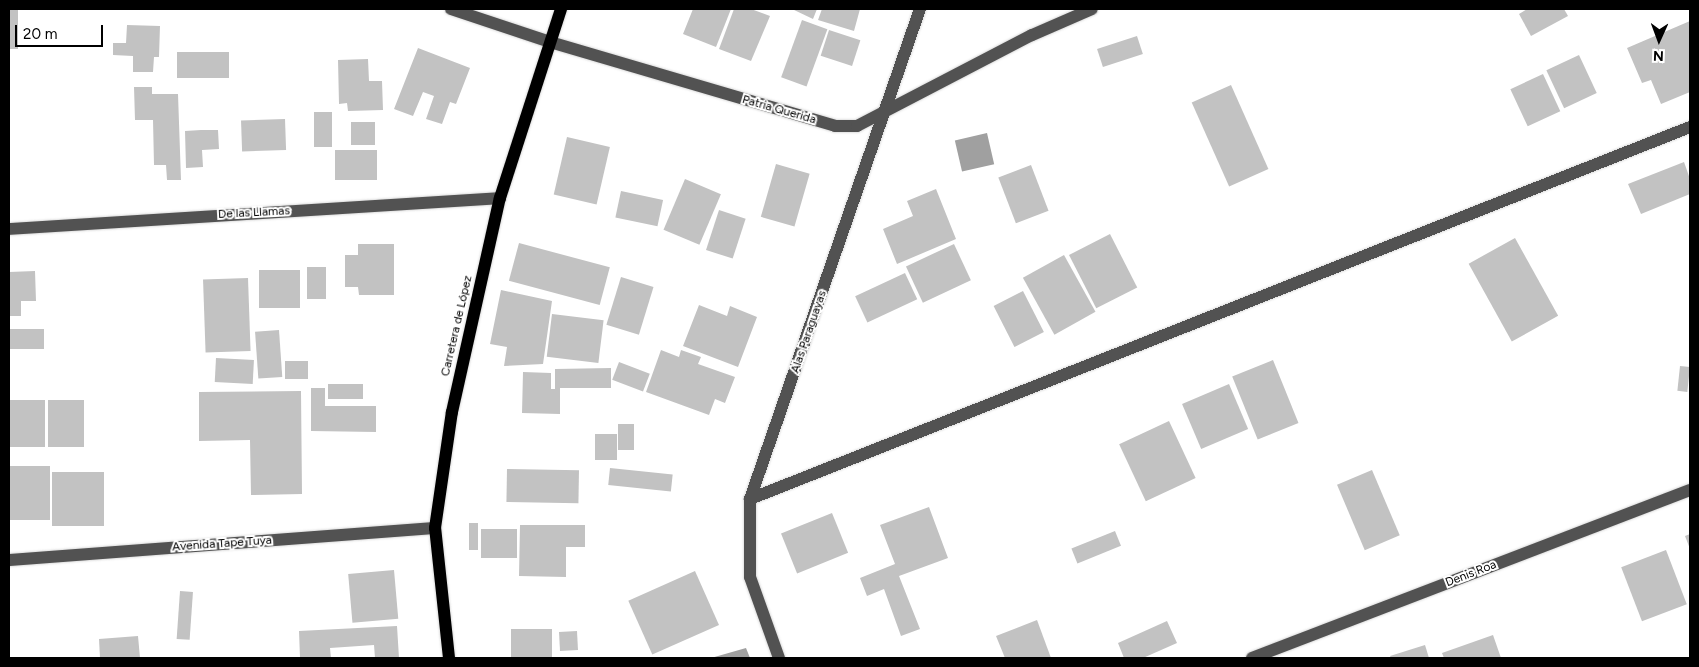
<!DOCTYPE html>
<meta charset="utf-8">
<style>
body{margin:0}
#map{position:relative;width:1699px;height:667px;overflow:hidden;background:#fff;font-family:Figtree,sans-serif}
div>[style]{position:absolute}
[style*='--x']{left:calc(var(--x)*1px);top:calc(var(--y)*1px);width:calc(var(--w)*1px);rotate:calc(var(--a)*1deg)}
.water>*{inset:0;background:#a0a0a0;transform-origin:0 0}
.building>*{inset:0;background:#c2c2c2;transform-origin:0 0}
.roads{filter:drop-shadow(0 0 1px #dbdbdb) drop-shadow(0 0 1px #dbdbdb)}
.minor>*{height:12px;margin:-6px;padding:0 6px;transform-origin:6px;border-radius:6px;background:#525252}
.major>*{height:12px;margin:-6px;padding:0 6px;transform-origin:6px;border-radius:6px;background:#000}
span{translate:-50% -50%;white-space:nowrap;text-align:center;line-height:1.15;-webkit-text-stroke:4px #fff;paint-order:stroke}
.street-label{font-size:12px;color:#000}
.frame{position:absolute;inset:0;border:10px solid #000;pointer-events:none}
.north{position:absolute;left:1634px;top:15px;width:50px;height:50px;-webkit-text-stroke:4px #fff;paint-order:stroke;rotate:182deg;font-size:14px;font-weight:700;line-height:20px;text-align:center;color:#000}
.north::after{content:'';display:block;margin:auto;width:18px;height:22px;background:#000;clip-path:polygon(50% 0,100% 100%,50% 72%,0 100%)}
.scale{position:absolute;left:15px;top:25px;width:88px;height:22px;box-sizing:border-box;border:2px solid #000;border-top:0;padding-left:6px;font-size:15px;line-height:18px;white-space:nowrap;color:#000;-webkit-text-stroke:4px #fff;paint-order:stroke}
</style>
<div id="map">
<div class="water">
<div style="left:987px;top:133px;width:32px;height:33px;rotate:77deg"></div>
<div style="clip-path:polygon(746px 648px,750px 658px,711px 658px)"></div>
</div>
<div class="building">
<div style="left:9px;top:9px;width:9px;height:40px"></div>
<div style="clip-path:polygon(693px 9px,731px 9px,716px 47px,683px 34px)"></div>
<div style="clip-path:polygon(734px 9px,751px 9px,770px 16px,751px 61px,719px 49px)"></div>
<div style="clip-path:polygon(792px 9px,817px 9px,813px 19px)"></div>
<div style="clip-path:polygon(822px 9px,860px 9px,854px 31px,818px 20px)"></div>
<div style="clip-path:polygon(1527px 9px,1564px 9px,1568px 16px,1531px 36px,1519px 14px)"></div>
<div style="left:802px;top:20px;width:27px;height:61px;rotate:20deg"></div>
<div style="clip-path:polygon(1690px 21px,1690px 92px,1661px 104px,1651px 80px,1642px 83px,1627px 48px)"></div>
<div style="clip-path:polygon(127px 25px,160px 26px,159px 57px,154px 57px,153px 72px,133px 72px,133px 56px,113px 55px,113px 43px,126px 43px)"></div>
<div style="left:829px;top:30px;width:33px;height:27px;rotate:18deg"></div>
<div style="left:1137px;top:36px;width:19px;height:42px;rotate:72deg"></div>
<div style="clip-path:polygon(418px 48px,470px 68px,456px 104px,450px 102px,442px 124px,426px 119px,434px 96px,423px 92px,413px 116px,394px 109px)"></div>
<div style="left:229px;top:52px;width:26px;height:52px;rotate:90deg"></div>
<div style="left:1579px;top:55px;width:42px;height:36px;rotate:65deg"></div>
<div style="clip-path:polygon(368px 59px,369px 81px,382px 81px,383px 110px,348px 111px,347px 103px,339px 104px,338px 60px)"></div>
<div style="left:1543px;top:74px;width:41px;height:36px;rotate:65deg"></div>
<div style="left:1231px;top:85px;width:92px;height:43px;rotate:66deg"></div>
<div style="clip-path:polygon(134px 87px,152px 87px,152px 94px,178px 94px,181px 180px,167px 180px,166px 165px,154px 165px,153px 120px,135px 120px)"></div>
<div style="left:314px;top:112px;width:18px;height:35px"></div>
<div style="left:285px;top:119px;width:31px;height:44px;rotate:88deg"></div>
<div style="left:351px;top:122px;width:24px;height:23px"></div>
<div style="clip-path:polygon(201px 130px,218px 130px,219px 149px,202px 150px,203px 167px,186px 168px,185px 131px)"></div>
<div style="left:567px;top:137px;width:44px;height:59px;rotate:13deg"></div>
<div style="left:377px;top:150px;width:30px;height:42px;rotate:90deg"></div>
<div style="clip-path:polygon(1684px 162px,1690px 179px,1690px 194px,1641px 214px,1628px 184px)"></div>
<div style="left:776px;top:164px;width:35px;height:55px;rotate:16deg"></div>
<div style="left:1031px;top:165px;width:49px;height:35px;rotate:69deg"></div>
<div style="left:685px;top:179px;width:39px;height:55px;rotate:23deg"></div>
<div style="clip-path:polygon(936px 189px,956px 239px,897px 264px,883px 229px,913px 216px,907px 201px)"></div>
<div style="left:621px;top:191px;width:43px;height:27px;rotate:12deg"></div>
<div style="left:719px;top:210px;width:28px;height:42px;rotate:18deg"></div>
<div style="left:1110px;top:234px;width:60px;height:46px;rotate:63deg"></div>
<div style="left:1515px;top:238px;width:89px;height:53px;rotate:61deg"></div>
<div style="left:519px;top:243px;width:94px;height:39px;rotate:15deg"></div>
<div style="clip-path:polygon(358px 244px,394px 244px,394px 295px,359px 295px,358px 287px,345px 287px,345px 255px,358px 255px)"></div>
<div style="left:954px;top:244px;width:40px;height:53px;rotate:65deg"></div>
<div style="left:1064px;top:255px;width:65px;height:47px;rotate:61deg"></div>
<div style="left:307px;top:267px;width:19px;height:32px"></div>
<div style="left:259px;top:270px;width:41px;height:38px"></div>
<div style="clip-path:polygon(35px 271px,36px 301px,21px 301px,21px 316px,9px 316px,9px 272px)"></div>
<div style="left:905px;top:273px;width:29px;height:55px;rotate:65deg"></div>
<div style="left:621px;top:277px;width:34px;height:50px;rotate:17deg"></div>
<div style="left:248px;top:278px;width:73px;height:45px;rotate:88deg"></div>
<div style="clip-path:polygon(501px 290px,552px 301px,543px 364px,504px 366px,507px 347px,490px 344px)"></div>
<div style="left:1023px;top:291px;width:46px;height:33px;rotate:63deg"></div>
<div style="clip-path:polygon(699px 305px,727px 316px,730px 306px,757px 317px,738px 367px,683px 346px)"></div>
<div style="left:552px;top:314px;width:52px;height:43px;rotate:7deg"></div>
<div style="left:9px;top:329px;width:35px;height:20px"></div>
<div style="left:279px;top:330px;width:47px;height:24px;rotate:86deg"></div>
<div style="clip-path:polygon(661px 350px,679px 357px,681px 350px,701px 357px,698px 364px,735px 377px,725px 403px,715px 399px,709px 415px,646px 392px)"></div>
<div style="left:216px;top:358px;width:38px;height:24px;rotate:3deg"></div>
<div style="left:1273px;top:360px;width:68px;height:44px;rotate:68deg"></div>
<div style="left:285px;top:361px;width:23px;height:18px"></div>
<div style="left:619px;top:362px;width:33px;height:19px;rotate:21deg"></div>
<div style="left:1680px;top:366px;width:10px;height:25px;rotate:6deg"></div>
<div style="clip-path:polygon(611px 368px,611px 388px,560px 388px,560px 414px,522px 413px,523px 372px,551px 373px,551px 389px,555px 389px,555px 369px)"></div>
<div style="left:328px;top:384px;width:35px;height:15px"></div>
<div style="left:1229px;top:384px;width:49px;height:51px;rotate:67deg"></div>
<div style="clip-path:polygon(311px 388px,325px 388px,325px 406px,376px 406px,376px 432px,311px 431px)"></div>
<div style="clip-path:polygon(301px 391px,302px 494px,251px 495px,250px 440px,199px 441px,199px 392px)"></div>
<div style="left:9px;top:400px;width:36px;height:47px"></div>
<div style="left:48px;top:400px;width:36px;height:47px"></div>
<div style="left:1169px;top:421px;width:63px;height:55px;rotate:65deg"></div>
<div style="left:618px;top:424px;width:16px;height:26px"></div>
<div style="left:595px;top:434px;width:22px;height:26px"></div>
<div style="left:9px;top:466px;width:41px;height:54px"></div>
<div style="left:610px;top:468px;width:63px;height:17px;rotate:6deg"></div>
<div style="left:507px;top:469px;width:72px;height:33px;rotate:1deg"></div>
<div style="left:1372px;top:470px;width:71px;height:38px;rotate:67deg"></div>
<div style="left:52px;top:472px;width:52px;height:54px"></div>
<div style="clip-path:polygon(929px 507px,948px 558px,899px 576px,920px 629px,901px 636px,884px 589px,867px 596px,860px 578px,895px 564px,880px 525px)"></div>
<div style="left:832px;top:513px;width:43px;height:55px;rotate:68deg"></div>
<div style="left:469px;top:523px;width:9px;height:27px"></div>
<div style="clip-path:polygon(520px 525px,585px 525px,585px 547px,566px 547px,566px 577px,519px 576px)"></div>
<div style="left:481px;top:529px;width:36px;height:29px"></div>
<div style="left:1115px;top:531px;width:16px;height:47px;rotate:68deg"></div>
<div style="clip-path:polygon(1690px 534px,1690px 549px,1685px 536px)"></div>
<div style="left:1666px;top:550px;width:58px;height:48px;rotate:69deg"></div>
<div style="left:394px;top:570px;width:49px;height:46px;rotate:85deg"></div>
<div style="left:695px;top:571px;width:59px;height:73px;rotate:66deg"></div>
<div style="left:180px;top:591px;width:13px;height:48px;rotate:4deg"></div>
<div style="clip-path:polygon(1037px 620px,1051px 658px,1005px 658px,996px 636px)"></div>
<div style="clip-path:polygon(1167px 621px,1177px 643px,1143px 658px,1124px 658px,1118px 643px)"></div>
<div style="clip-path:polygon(397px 626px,399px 658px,375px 658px,374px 645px,330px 648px,331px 658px,300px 658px,299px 631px)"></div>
<div style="left:511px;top:629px;width:41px;height:29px"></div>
<div style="left:577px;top:631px;width:19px;height:18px;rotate:87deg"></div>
<div style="clip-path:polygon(1493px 635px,1501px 658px,1444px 658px,1442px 653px)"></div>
<div style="clip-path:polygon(138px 636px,140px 658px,100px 658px,99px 639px)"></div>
<div style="clip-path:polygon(1425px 645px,1429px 658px,1391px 658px,1390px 656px)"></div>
</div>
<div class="roads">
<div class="minor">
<div style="--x:451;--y:9;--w:104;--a:18.4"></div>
<div style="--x:550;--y:42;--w:297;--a:16.4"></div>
<div style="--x:835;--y:126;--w:22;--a:0"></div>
<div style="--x:857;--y:126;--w:197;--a:-27.5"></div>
<div style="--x:1032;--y:35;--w:65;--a:-23.4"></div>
<div style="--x:9;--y:229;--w:492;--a:-3.6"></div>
<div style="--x:750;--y:499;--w:1011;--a:-21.59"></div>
<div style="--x:9;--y:560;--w:427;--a:-4.3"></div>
<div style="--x:779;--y:658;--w:86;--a:-109.7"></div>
<div style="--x:750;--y:577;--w:78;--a:-90"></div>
<div style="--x:750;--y:499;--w:519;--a:-70.87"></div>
<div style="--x:1252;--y:658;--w:469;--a:-21"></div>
</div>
<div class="major">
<div style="--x:449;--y:658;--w:131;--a:-96.1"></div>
<div style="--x:435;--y:528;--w:117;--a:-81.7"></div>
<div style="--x:452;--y:412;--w:219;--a:-77.4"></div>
<div style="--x:500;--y:198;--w:199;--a:-72.1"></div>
</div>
</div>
<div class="street-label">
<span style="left:779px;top:110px;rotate:16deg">Patria Querida</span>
<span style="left:254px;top:213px;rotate:-3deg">De las Llamas</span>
<span style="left:457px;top:326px;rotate:-77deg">Carretera de López</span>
<span style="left:809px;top:332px;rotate:-71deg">Alas Paraguayas</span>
<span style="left:222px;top:544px;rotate:-4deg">Avenida Tape Tuya</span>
<span style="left:1471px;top:574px;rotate:-21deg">Denis Roa</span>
</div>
<div class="frame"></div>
<div class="north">N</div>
<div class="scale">20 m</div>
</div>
